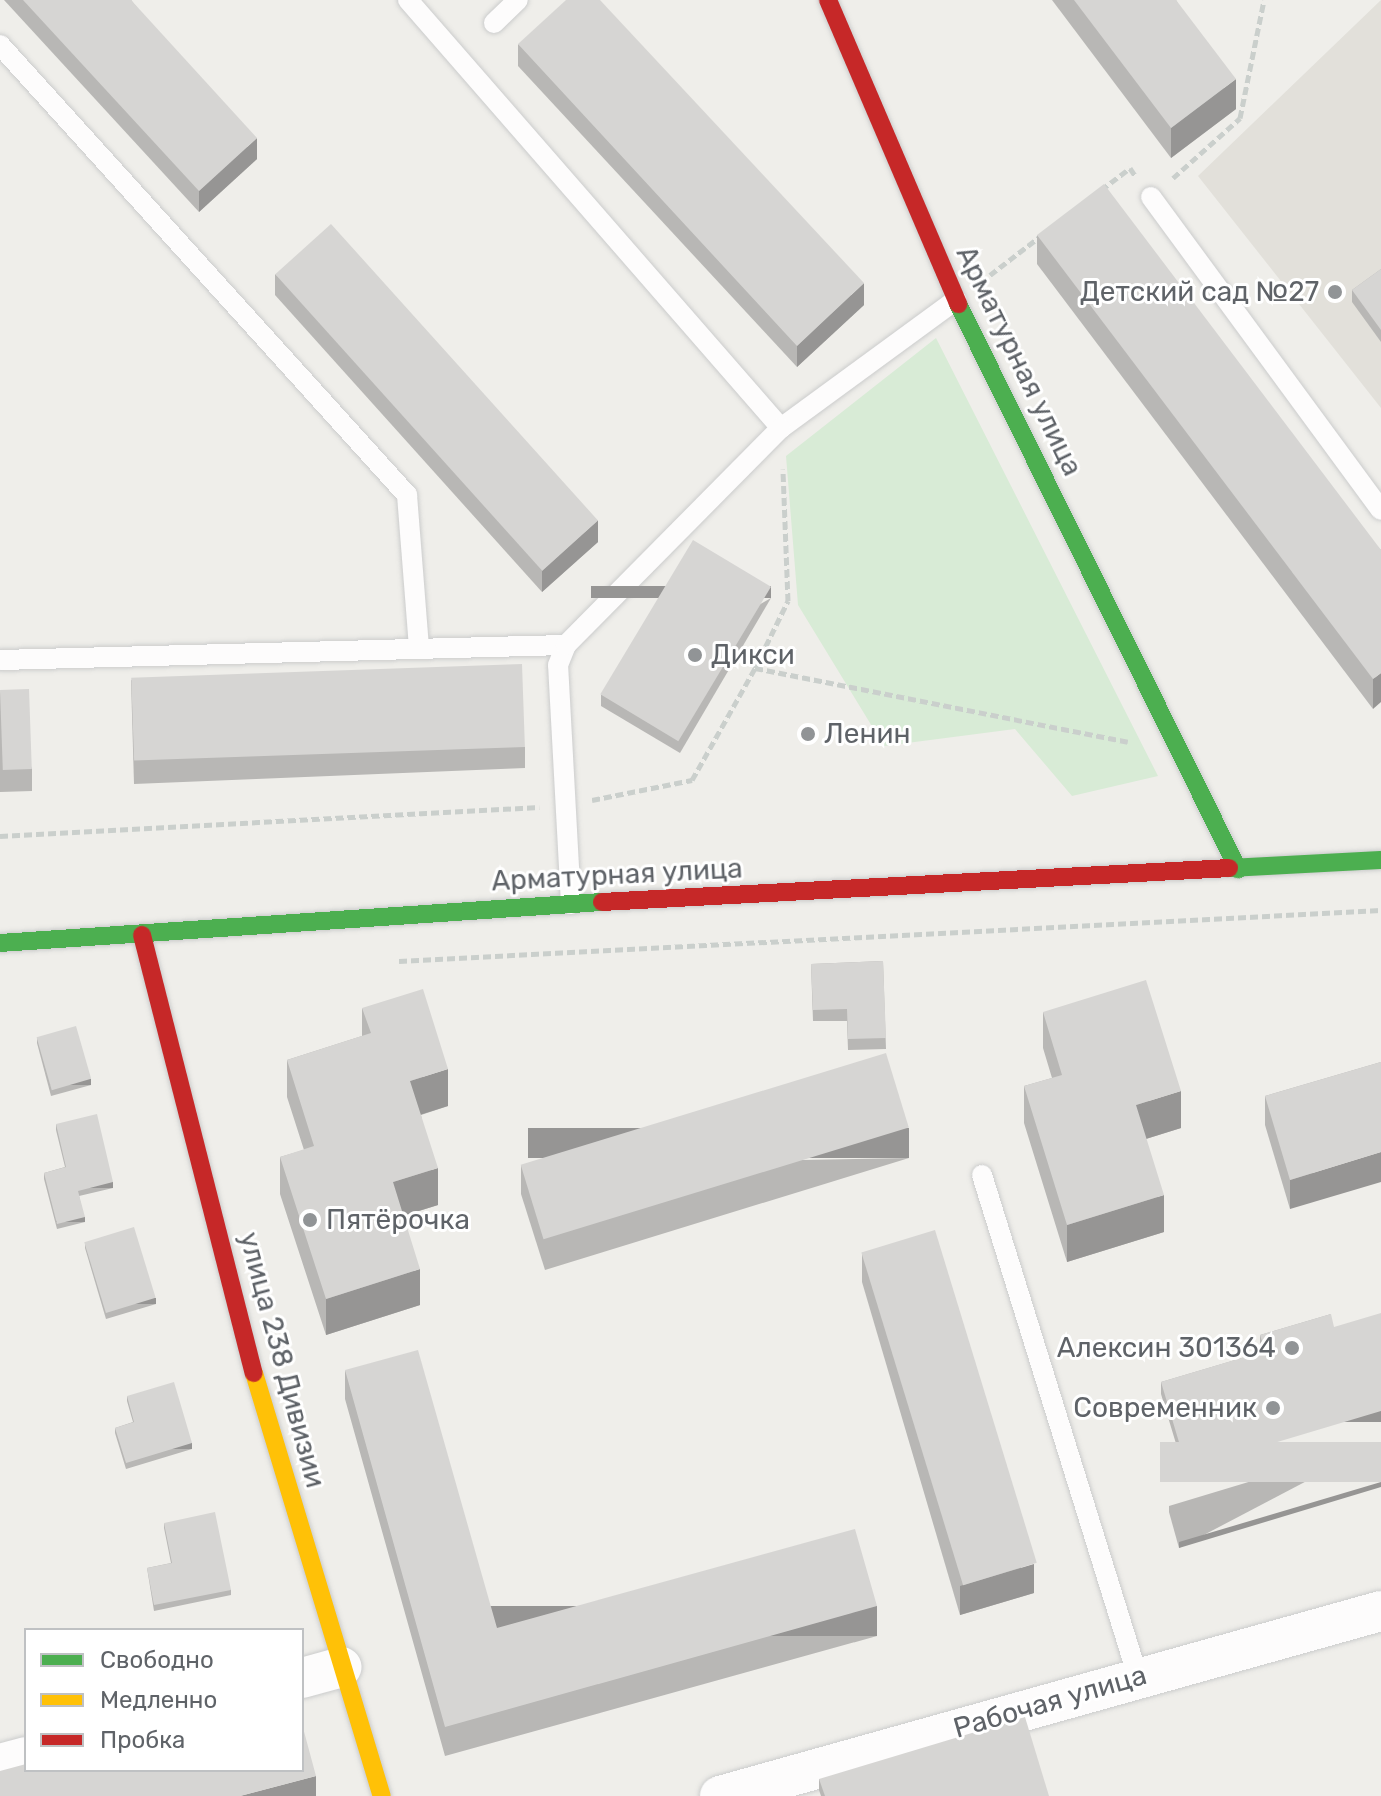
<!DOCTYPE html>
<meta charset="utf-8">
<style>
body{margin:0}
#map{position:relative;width:1381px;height:1796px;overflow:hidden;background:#efeeea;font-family:Rubik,sans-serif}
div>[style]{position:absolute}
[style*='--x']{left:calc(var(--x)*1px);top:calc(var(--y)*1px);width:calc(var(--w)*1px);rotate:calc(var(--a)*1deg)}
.education>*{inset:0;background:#e2e0da}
.green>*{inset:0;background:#d8ebd6}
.path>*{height:5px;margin-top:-2.5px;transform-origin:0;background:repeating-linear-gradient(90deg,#cacfcc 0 8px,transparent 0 12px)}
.roads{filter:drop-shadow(0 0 2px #cbcccc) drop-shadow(0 0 2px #cbcccc)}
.lane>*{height:20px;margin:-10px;padding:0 10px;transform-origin:10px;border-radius:10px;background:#fdfcfc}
.street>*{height:40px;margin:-20px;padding:0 20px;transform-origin:20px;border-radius:20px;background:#fdfcfc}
.fast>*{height:18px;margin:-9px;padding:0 9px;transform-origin:9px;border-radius:9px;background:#4caf50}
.slow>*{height:18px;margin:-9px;padding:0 9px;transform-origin:9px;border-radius:9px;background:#ffc107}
.jam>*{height:18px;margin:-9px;padding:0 9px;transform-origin:9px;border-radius:9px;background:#c62828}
.wall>*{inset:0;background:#b8b7b5}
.shaded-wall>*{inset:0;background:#969594;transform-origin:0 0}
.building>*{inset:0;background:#d6d5d3;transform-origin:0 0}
.dots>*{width:22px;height:22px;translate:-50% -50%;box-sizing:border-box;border:4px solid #fff;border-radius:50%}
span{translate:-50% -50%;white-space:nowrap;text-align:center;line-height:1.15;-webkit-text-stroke:6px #fff;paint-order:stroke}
.poi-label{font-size:28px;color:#5f6368}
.right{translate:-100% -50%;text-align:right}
.left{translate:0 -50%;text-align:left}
.street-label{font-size:28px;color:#5f6368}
.legend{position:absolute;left:24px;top:1628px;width:280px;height:144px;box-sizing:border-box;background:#fff;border:2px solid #bfc1c3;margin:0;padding:10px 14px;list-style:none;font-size:24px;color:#5f6368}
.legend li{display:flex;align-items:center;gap:16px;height:40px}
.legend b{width:40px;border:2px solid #bfc1c3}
</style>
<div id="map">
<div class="education">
<div style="clip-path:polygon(1381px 0,1381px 408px,1198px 176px)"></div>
</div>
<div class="green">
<div style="clip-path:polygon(936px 338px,1158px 776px,1072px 796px,1015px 729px,884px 746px,798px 605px,786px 456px)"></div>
</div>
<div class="path">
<div style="--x:1173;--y:178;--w:90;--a:-41.8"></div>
<div style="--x:1240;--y:118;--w:120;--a:-78.5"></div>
<div style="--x:1101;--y:190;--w:36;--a:-37"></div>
<div style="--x:1130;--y:168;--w:11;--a:56"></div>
<div style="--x:990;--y:275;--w:66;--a:-37.6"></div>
<div style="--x:755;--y:668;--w:75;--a:-63.8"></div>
<div style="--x:788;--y:601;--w:132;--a:-92.2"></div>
<div style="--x:592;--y:800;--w:102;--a:-11.3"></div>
<div style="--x:692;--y:780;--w:129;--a:-60.6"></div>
<div style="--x:755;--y:668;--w:380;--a:11.2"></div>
<div style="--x:0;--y:836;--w:540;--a:-3.08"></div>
<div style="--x:399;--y:961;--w:983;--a:-2.97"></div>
</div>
<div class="roads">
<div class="lane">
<div style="--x:408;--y:0;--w:568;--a:48.93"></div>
<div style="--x:781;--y:428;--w:217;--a:-36.2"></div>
<div style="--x:494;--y:23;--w:33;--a:-44"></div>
<div style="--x:0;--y:45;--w:607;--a:47.87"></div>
<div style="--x:407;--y:495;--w:154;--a:85.5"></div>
<div style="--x:1151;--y:197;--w:388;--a:53.7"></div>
<div style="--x:0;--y:660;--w:566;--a:-1.52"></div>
<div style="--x:571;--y:904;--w:239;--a:-93.1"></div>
<div style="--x:558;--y:665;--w:22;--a:-68"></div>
<div style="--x:566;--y:645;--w:305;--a:-45.3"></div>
<div style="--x:982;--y:1175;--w:526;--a:72.74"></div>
</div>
<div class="street">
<div style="--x:302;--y:1678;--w:41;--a:-15.4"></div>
<div style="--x:0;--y:1764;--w:27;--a:-15"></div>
<div style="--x:720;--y:1796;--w:686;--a:-15.64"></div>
</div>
<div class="fast">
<div style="--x:958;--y:304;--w:631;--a:63.64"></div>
<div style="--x:1229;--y:868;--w:152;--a:-3"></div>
<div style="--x:0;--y:943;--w:603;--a:-3.9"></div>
</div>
<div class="slow">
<div style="--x:254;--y:1373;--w:442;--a:73.2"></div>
</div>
<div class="jam">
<div style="--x:828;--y:0;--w:331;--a:66.8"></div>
<div style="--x:602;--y:902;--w:628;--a:-3.1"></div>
<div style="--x:142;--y:935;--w:452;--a:75.7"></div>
</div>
</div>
<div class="wall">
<div style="clip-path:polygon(4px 0,131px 0,257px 159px,199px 212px)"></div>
<div style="clip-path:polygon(1052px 0,1176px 0,1236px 109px,1171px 158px)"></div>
<div style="clip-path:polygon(518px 44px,864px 305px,797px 367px,518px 66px)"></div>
<div style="clip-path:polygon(1037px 235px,1381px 550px,1373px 709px,1037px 264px)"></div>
<div style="clip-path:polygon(1381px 269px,1381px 342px,1352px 302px,1352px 290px)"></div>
<div style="clip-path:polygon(275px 274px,598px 542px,542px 592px,275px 295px)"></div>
<div style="clip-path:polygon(771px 598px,680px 753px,601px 706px,601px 695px)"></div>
<div style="clip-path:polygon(131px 680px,525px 747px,525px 768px,134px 784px)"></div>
<div style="clip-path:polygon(0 691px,32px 769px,32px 791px,0 792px)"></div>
<div style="clip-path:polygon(883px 961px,886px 1049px,848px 1050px,847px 1021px,813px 1021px,811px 964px)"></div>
<div style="clip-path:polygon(362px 1008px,448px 1106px,421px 1115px,438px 1205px,403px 1216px,420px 1305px,326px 1335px,280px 1194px,280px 1157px,304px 1150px,287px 1097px,287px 1060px,362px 1036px)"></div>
<div style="clip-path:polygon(1043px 1012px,1181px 1128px,1146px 1139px,1164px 1232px,1067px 1262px,1024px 1123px,1024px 1086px,1052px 1078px,1043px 1048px)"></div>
<div style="clip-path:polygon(37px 1037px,91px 1085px,51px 1096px,37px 1043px)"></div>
<div style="clip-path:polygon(1381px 1062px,1290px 1209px,1265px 1125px,1265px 1096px)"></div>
<div style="clip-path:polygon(56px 1124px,113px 1188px,79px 1196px,85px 1222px,57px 1229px,44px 1179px,44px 1173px,65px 1167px,56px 1130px)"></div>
<div style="clip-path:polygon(909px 1158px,545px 1270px,521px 1194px,521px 1165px)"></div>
<div style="clip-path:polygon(85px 1243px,156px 1304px,106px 1319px,85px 1248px)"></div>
<div style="clip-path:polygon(862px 1253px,1034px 1593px,960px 1615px,862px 1282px)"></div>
<div style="clip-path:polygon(1331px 1314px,1187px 1480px,1161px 1394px,1161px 1382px,1262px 1352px,1260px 1347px,1260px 1335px)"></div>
<div style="clip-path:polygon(345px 1370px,497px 1628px,877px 1636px,445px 1756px,345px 1399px)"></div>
<div style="clip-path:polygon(127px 1396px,192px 1449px,126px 1469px,115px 1433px,115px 1428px,133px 1422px,127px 1401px)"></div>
<div style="clip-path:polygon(1381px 1442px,1179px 1548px,1169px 1512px,1169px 1506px)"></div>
<div style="clip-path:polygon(164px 1523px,231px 1590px,231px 1595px,154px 1611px,147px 1568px,171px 1563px,164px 1528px)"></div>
<div style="clip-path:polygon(819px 1779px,1049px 1796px,821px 1796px,819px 1790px)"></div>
</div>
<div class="shaded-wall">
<div style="clip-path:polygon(1236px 79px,1236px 109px,1171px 158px,1171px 128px)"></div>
<div style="clip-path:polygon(257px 138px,257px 159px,199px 212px,199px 191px)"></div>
<div style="clip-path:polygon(864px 283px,864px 305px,797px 367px,797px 346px)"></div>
<div style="clip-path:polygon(598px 520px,598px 542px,542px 592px,542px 571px)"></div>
<div style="left:771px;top:586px;width:12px;height:180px;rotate:90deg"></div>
<div style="clip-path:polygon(1381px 673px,1381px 702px,1373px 709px,1373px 679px)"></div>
<div style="clip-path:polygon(448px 1069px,448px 1106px,410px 1118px,410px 1081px)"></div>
<div style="left:91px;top:1079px;width:6px;height:41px;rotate:90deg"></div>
<div style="clip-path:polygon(1181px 1091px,1181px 1128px,1136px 1142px,1136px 1105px)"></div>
<div style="left:909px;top:1128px;width:30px;height:381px;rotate:90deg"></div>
<div style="clip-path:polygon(1381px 1152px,1381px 1182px,1290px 1209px,1290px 1180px)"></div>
<div style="clip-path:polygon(438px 1168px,438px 1205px,393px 1219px,393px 1182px)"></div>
<div style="left:113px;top:1182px;width:6px;height:36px;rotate:90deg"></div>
<div style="clip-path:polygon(1164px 1195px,1164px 1232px,1067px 1262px,1067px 1225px)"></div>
<div style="left:85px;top:1217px;width:5px;height:29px;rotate:90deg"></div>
<div style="clip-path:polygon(420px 1269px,420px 1305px,326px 1335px,326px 1299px)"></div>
<div style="left:156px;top:1298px;width:6px;height:52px;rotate:90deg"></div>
<div style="left:1381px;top:1411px;width:11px;height:202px;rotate:90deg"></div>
<div style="left:192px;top:1443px;width:6px;height:69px;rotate:90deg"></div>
<div style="clip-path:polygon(1381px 1482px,1381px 1487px,1179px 1548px,1179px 1542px)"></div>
<div style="clip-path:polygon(1034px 1564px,1034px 1593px,960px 1615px,960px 1586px)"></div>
<div style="left:877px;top:1606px;width:30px;height:449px;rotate:90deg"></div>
<div style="clip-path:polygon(316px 1776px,316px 1796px,240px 1796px)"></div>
</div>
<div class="building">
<div style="clip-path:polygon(23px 0,131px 0,257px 138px,199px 191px)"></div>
<div style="clip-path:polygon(566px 0,600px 0,864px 283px,797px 346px,518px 44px)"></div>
<div style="clip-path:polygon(1074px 0,1176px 0,1236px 79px,1171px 128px)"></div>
<div style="clip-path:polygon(1104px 184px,1381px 550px,1381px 673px,1373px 679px,1037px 235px)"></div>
<div style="left:331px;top:224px;width:399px;height:75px;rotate:48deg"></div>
<div style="clip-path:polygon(1381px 269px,1381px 330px,1352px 290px)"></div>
<div style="left:693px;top:540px;width:91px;height:180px;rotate:31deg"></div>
<div style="left:522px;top:664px;width:83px;height:391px;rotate:88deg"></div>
<div style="left:29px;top:689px;width:80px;height:29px;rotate:88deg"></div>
<div style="clip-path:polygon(883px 961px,886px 1038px,848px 1039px,847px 1009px,813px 1010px,811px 964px)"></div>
<div style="clip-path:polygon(1146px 980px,1181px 1091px,1136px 1105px,1164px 1195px,1067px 1225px,1024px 1086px,1062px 1075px,1043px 1012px)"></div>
<div style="clip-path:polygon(423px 989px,448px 1069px,410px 1081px,438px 1168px,393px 1182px,420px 1269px,326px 1299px,280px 1157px,314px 1146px,287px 1060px,371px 1033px,362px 1008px)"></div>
<div style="left:76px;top:1026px;width:55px;height:41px;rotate:74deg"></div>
<div style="left:886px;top:1053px;width:78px;height:382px;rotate:73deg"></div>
<div style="clip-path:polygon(1381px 1062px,1381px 1152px,1290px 1180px,1265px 1096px)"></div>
<div style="clip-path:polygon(97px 1114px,113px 1182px,78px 1191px,85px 1217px,57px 1224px,44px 1173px,66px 1167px,56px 1124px)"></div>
<div style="left:134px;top:1227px;width:74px;height:52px;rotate:73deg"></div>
<div style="left:935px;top:1230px;width:348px;height:77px;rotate:73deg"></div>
<div style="clip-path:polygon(1381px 1313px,1381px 1411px,1187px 1469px,1161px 1382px,1265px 1351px,1260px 1335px,1331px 1314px,1334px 1327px)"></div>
<div style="clip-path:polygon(418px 1350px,497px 1628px,855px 1529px,877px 1606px,445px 1727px,345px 1370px)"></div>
<div style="clip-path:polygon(174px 1382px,192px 1443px,126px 1463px,115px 1428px,134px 1422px,127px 1396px)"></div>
<div style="left:1381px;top:1442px;width:40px;height:221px;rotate:90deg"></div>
<div style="clip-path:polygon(215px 1512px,231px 1590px,154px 1605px,147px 1568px,172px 1563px,164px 1523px)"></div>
<div style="clip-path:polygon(1025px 1717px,1049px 1796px,825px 1796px,819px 1779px)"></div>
<div style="clip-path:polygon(302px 1724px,316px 1776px,240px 1796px,0 1796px,0 1771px,26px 1764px,26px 1770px,302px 1770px)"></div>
</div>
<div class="dots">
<div style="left:1335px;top:292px;background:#919496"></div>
<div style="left:695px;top:655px;background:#919496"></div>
<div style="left:808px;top:734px;background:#919496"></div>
<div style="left:310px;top:1220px;background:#919496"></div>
<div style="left:1292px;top:1348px;background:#919496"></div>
<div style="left:1273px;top:1408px;background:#919496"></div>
</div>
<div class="poi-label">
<span class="right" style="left:1319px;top:292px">Детский сад №27</span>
<span class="left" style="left:711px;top:655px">Дикси</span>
<span class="left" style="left:824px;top:734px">Ленин</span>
<span class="left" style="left:326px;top:1220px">Пятёрочка</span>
<span class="right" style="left:1276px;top:1348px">Алексин 301364</span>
<span class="right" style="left:1257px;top:1408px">Современник</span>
</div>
<div class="street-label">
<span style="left:1019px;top:361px;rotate:64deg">Арматурная улица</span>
<span style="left:617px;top:875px;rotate:-3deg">Арматурная улица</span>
<span style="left:282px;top:1360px;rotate:75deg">улица 238 Дивизии</span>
<span style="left:1050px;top:1702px;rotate:-16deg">Рабочая улица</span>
</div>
<ul class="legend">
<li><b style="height:10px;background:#4caf50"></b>Свободно</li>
<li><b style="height:10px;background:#ffc107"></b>Медленно</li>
<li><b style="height:10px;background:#c62828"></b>Пробка</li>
</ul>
</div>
